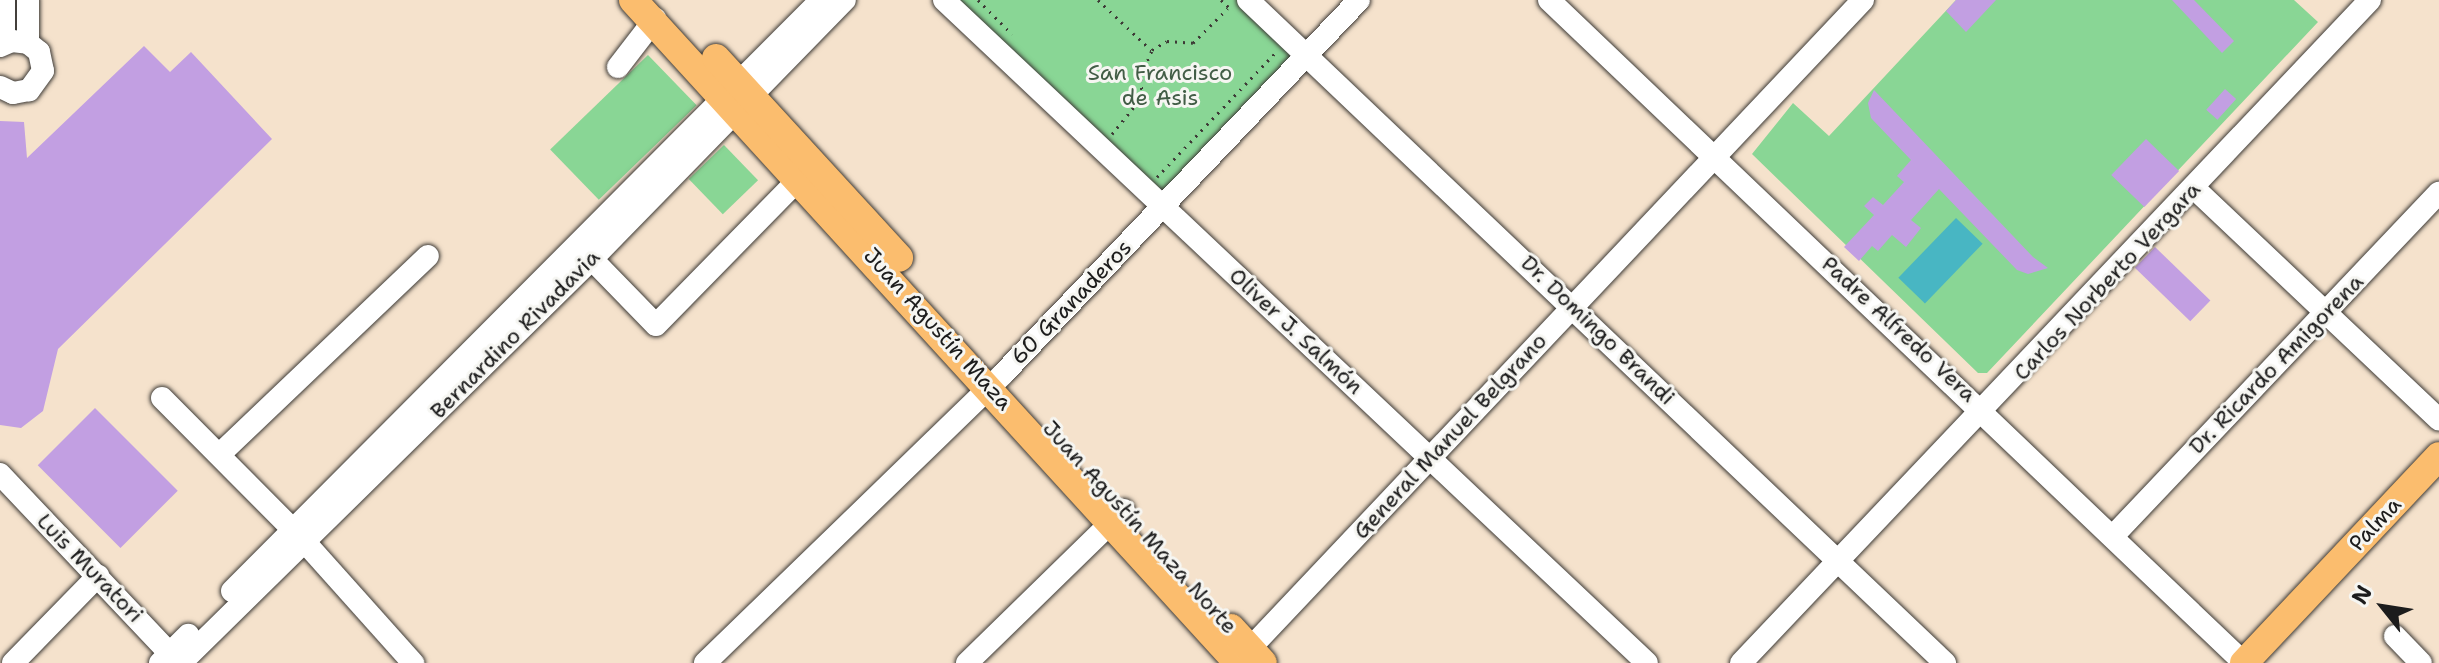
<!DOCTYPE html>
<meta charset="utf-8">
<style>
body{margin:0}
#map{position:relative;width:2439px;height:663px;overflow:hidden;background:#f5e2cc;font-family:"Shantell Sans",sans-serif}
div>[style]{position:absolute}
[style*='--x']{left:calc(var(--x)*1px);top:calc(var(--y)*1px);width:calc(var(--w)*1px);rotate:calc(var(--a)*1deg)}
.green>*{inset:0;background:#89d695;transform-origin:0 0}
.water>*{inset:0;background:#48b6c3;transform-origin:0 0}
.building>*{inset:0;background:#c29fe2;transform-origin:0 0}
.path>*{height:3px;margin-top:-1.5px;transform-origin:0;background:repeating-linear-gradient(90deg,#3d3a36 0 2px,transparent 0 8px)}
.roads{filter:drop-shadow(0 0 2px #3d3a36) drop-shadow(0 0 2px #3d3a36)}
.minor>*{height:22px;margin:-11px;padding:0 11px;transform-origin:11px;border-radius:11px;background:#fff}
.major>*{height:28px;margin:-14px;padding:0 14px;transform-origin:14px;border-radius:14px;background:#fbbd6e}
span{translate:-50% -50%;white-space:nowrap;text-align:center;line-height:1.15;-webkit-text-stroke:6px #f6f6f2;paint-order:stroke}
.park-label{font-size:22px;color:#425d46}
.street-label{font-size:22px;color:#1c1c1c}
.north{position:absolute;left:2343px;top:567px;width:80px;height:80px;-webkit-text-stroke:6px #f6f6f2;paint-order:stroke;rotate:300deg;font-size:22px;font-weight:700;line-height:32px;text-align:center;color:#1c1c1c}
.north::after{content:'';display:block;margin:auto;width:28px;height:36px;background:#1c1c1c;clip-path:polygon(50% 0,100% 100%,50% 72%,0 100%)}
</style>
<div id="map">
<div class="green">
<div style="clip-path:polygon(944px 0,1248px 0,1307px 55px,1165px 205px)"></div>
<div style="clip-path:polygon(1956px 0,2294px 0,2318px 22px,1987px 373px,1978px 373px,1752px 154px,1793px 103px,1829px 136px)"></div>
<div style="left:648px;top:55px;width:70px;height:136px;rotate:46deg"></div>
<div style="left:724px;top:145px;width:49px;height:49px;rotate:46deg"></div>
</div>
<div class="water">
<div style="left:1956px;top:218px;width:37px;height:83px;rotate:44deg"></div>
</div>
<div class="building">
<div style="clip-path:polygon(1956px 0,1996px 0,1966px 32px,1946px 11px)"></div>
<div style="clip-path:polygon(2172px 0,2194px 0,2234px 41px,2222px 53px)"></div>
<div style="clip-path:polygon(144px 46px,170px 72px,191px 52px,272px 139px,58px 349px,43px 411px,21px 428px,0 425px,0 121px,24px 122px,27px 158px)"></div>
<div style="left:2225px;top:89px;width:15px;height:28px;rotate:42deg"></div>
<div style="clip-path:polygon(1874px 90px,2033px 257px,2048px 268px,2028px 274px,2017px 270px,1939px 189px,1911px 220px,1921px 228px,1906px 247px,1892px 235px,1878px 251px,1872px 246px,1859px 261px,1844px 247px,1874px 215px,1864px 206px,1873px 197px,1883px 205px,1904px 182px,1897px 176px,1911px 160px,1871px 118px,1868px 103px)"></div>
<div style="left:2146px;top:139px;width:46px;height:50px;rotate:44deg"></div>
<div style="left:2155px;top:247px;width:77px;height:29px;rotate:44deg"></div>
<div style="left:95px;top:408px;width:117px;height:81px;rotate:45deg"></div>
</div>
<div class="path">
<div style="--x:978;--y:0;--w:48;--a:45"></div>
<div style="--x:1098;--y:0;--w:73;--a:43.3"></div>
<div style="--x:1221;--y:0;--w:12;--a:42"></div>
<div style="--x:1112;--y:134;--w:48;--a:-51"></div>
<div style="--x:1142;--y:97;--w:22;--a:-93"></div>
<div style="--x:1141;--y:75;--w:27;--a:-66"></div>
<div style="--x:1152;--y:50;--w:17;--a:-31"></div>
<div style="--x:1167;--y:41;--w:26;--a:4"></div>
<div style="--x:1193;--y:43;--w:49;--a:-45"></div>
<div style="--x:1157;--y:177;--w:173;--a:-46.4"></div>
</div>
<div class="roads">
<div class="minor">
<div style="--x:28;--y:0;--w:43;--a:90"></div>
<div style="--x:944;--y:0;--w:966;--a:43.32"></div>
<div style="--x:1248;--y:0;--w:962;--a:43.57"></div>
<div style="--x:1549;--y:0;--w:961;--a:43.65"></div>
<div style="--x:4;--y:43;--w:43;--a:-90"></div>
<div style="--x:0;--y:46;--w:13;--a:-23"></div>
<div style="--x:12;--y:41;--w:16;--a:7"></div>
<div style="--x:28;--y:43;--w:14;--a:39"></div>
<div style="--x:39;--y:52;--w:19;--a:78"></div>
<div style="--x:43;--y:71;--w:24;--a:126"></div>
<div style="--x:29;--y:90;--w:16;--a:169"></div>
<div style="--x:13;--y:93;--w:14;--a:-155"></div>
<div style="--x:618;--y:67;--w:61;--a:-52.4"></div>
<div style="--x:2194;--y:188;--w:337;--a:43.4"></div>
<div style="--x:581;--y:248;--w:107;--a:45.8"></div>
<div style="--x:656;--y:325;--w:206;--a:-45.6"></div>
<div style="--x:162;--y:398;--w:202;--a:45.2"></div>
<div style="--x:304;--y:541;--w:164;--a:48.2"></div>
<div style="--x:220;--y:454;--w:287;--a:-43.6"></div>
<div style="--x:0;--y:474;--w:259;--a:46.6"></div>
<div style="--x:2114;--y:535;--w:472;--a:-46.5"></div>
<div style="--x:232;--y:591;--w:834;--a:-45.1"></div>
<div style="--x:2395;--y:636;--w:37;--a:46"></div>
<div style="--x:1240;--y:659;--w:907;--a:-46.61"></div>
<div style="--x:13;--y:663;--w:122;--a:-45.7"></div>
<div style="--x:160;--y:663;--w:40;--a:-45"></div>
<div style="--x:181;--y:663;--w:576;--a:-44.51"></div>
<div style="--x:592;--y:259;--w:362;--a:-45.7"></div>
<div style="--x:705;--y:663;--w:415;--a:-44.1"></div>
<div style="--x:1003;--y:374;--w:516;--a:-46.41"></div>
<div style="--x:967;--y:663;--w:219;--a:-44.3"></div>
<div style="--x:1741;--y:663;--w:914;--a:-46.51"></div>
</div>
<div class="major">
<div style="--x:633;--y:0;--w:898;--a:47.62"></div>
<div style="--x:716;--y:58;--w:271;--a:47.5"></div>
<div style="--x:1231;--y:628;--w:47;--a:47.6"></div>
<div style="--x:2244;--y:663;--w:284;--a:-46.7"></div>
</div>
</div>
<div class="park-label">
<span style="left:1160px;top:85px">San Francisco<br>de Asis</span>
</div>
<div class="street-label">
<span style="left:2107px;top:281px;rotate:-47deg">Carlos Norberto Vergara</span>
<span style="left:1071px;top:302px;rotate:-46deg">60 Granaderos</span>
<span style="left:938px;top:329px;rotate:48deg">Juan Agustín Maza</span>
<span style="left:1899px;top:329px;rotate:43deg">Padre Alfredo Vera</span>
<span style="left:1598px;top:330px;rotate:44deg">Dr. Domingo Brandi</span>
<span style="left:1296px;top:331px;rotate:43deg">Oliver J. Salmón</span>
<span style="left:515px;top:334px;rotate:-45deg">Bernardino Rivadavia</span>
<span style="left:2276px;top:364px;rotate:-46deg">Dr. Ricardo Amigorena</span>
<span style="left:1450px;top:436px;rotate:-47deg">General Manuel Belgrano</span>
<span style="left:2375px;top:524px;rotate:-47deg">Palma</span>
<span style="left:1140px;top:527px;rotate:48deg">Juan Agustín Maza Norte</span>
<span style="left:90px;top:568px;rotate:46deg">Luis Muratori</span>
</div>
<div class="north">N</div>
</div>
